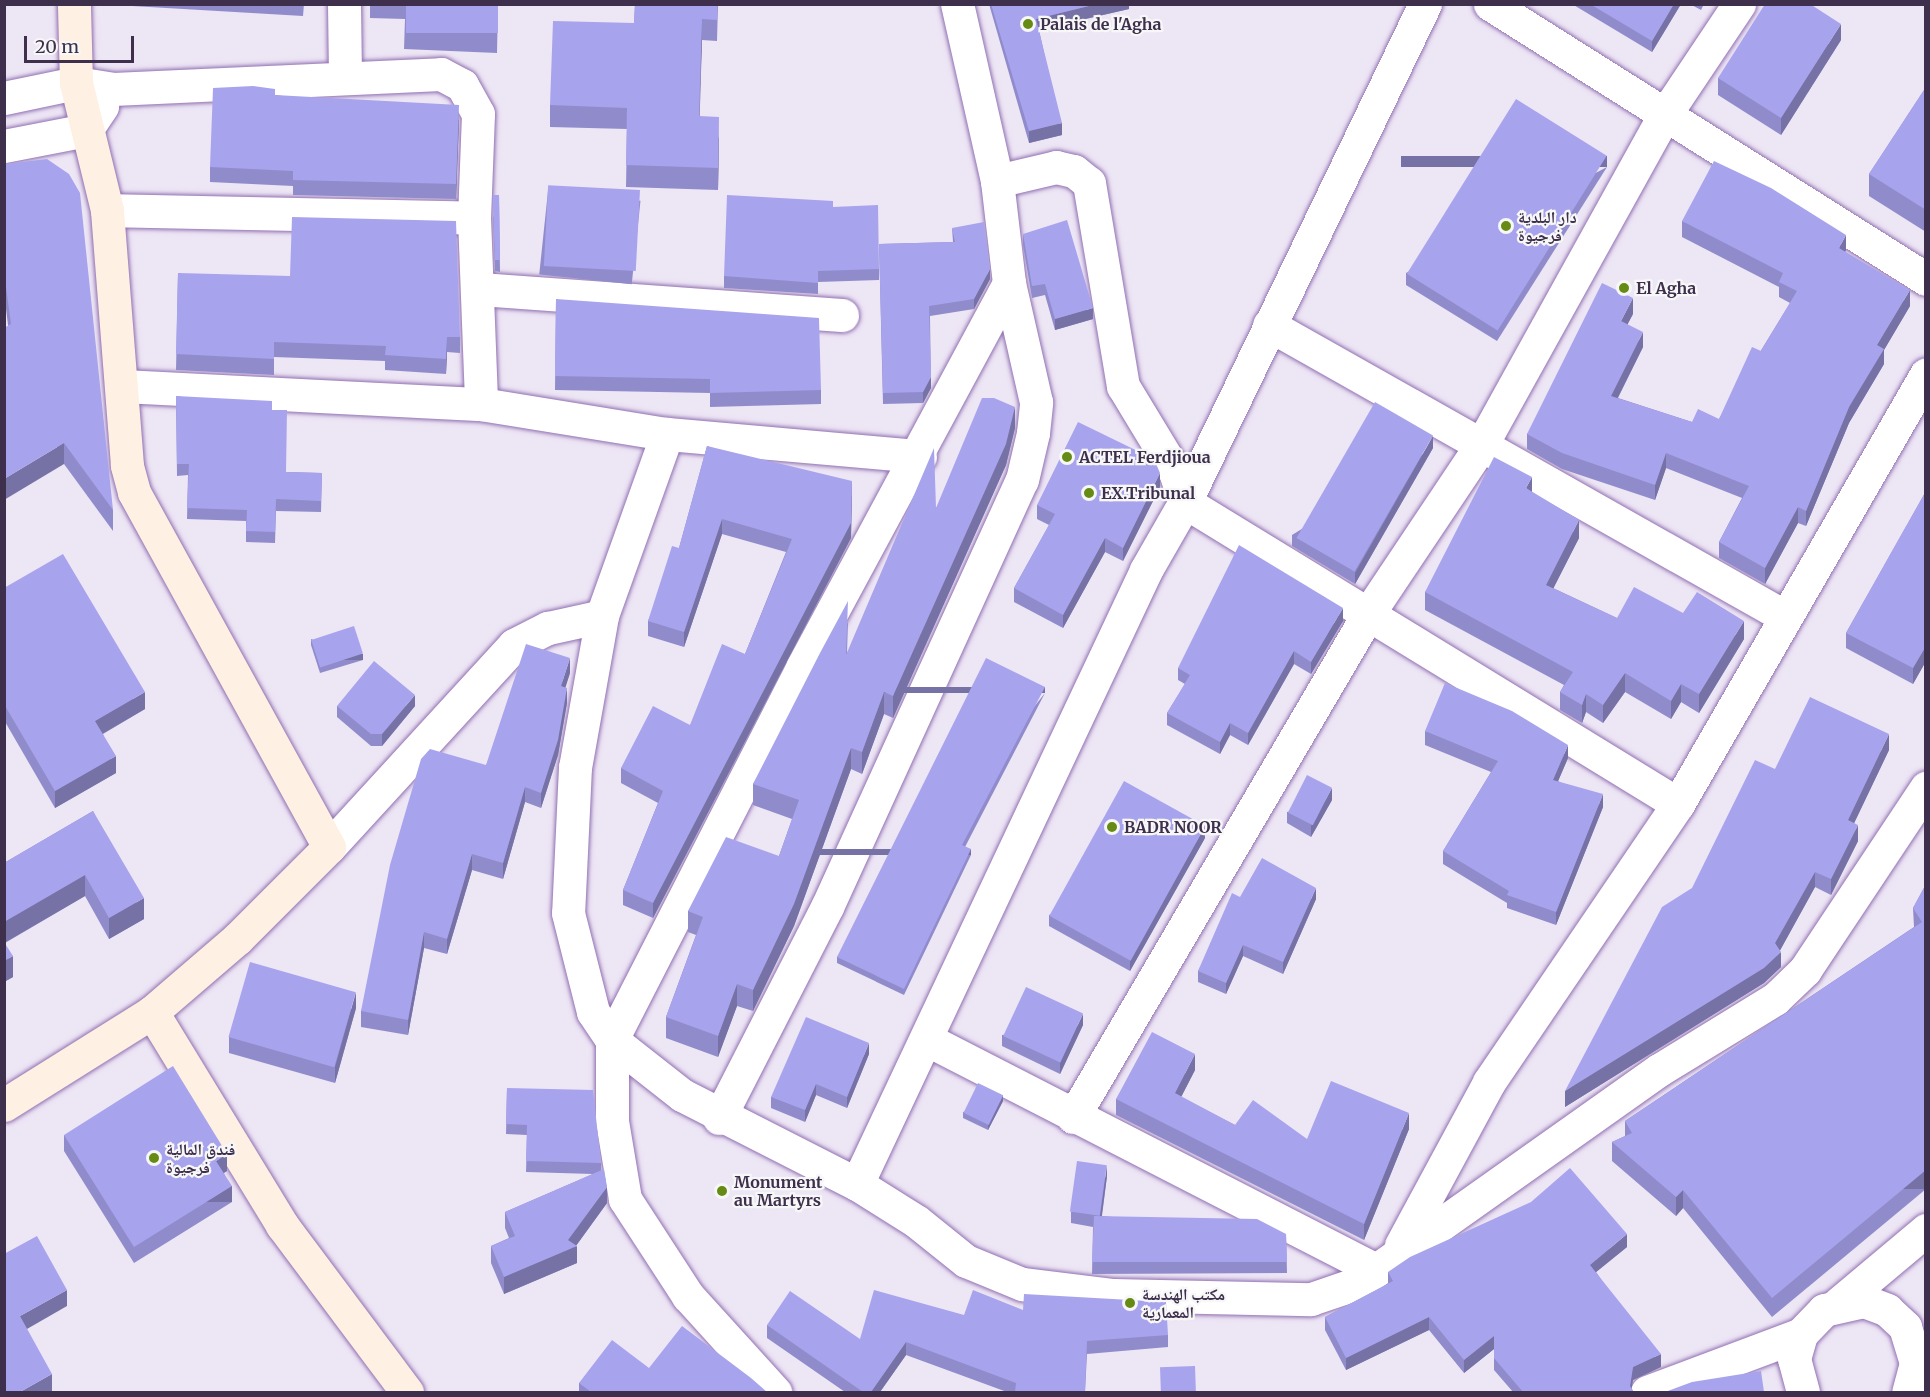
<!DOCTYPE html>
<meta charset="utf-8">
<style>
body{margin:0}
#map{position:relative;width:1930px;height:1397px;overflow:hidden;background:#ede6f5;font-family:Merriweather,"Noto Naskh Arabic",serif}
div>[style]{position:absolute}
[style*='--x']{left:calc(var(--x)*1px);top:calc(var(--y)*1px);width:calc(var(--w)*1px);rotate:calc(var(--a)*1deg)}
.roads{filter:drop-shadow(0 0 2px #916fb2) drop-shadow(0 0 2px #916fb2)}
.street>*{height:33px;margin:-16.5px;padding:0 16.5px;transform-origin:16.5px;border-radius:16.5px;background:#fff}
.secondary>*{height:33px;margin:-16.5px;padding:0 16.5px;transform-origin:16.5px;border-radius:16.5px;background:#fef0e2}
.wall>*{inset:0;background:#908ccc;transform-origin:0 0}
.shaded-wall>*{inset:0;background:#7672a6;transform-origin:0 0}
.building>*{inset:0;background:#a8a3ed;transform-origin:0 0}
.dots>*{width:16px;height:16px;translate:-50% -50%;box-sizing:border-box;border:3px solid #f7f7f7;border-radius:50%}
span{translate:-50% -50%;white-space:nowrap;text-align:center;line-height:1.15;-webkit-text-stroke:4.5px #f7f7f7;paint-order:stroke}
.poi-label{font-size:16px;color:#3e304d;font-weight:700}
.left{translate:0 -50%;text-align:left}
.frame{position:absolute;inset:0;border:6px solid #3e304d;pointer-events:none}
.scale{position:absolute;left:24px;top:36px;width:110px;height:27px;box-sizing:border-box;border:3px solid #3e304d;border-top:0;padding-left:8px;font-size:18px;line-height:21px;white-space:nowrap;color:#3e304d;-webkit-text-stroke:4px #f7f7f7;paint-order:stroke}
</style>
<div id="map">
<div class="roads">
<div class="street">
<div style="--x:344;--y:4;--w:72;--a:89.2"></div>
<div style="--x:1490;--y:4;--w:515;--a:32.24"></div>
<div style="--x:4;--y:98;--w:74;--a:-11.8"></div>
<div style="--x:76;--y:83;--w:37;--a:9"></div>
<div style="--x:113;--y:89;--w:328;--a:-2.6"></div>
<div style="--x:441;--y:74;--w:24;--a:28"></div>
<div style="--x:462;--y:85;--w:33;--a:61"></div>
<div style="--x:478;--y:114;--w:104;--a:92.2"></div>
<div style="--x:474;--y:218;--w:186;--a:87.8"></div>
<div style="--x:4;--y:146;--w:84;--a:-11"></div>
<div style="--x:86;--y:130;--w:29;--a:-56"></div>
<div style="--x:997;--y:181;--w:61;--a:-13.3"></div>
<div style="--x:1056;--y:167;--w:18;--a:13"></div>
<div style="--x:1074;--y:171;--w:19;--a:39"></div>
<div style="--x:1089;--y:183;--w:206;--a:80.5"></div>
<div style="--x:1123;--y:386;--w:100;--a:58.8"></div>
<div style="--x:1175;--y:472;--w:32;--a:72"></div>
<div style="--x:1185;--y:502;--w:578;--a:31.49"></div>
<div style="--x:107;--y:210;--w:367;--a:1.2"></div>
<div style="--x:1009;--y:283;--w:435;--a:118.3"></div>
<div style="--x:803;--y:666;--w:420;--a:117.1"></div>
<div style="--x:612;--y:1040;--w:89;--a:38.2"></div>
<div style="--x:682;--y:1095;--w:196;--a:27"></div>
<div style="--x:857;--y:1184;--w:70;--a:32.1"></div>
<div style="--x:916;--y:1221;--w:64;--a:38.7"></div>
<div style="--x:966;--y:1261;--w:61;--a:22.3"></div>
<div style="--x:1022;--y:1284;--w:92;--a:6.9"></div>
<div style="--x:1113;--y:1295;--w:198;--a:1.2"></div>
<div style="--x:1311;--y:1299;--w:50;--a:-18.8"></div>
<div style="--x:1358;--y:1283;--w:369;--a:-35.3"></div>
<div style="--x:1659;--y:1070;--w:136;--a:-31.5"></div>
<div style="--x:1775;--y:999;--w:42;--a:-44"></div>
<div style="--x:1805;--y:970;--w:219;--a:-56.4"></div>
<div style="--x:479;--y:289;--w:364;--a:4.1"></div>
<div style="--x:1269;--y:325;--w:592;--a:29.47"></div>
<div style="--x:124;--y:386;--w:357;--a:2.9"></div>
<div style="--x:481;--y:404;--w:188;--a:9.2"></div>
<div style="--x:667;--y:434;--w:254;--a:5"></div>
<div style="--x:667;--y:434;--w:193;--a:109.7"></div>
<div style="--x:602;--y:616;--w:153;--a:100.1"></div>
<div style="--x:575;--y:767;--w:146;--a:92.7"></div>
<div style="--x:568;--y:913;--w:102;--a:75.8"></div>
<div style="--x:593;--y:1012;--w:34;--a:56"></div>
<div style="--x:612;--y:1040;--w:81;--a:90"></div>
<div style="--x:612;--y:1121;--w:79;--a:80.5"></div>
<div style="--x:625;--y:1199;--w:116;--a:57"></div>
<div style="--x:688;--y:1296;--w:130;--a:47.8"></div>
<div style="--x:329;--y:847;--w:274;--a:-47.5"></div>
<div style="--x:514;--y:645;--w:38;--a:-27"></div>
<div style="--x:548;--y:628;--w:55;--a:-12.5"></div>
<div style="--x:928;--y:1040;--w:504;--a:27.18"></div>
<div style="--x:1073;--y:1117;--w:587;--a:-59.59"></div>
<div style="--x:1370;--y:611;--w:201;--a:-56.2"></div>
<div style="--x:1482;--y:444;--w:375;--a:-61"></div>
<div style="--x:1664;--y:116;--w:135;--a:-56.2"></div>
<div style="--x:719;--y:1118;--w:237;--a:-62.9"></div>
<div style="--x:827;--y:907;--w:469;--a:-65.5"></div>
<div style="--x:1022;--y:480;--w:48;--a:-76.8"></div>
<div style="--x:1033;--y:433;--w:31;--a:-84"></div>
<div style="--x:1036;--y:402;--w:122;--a:-102.8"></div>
<div style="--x:1009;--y:283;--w:103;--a:-96.7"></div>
<div style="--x:997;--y:181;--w:181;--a:-102.7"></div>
<div style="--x:857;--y:1184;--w:679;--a:-64.79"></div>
<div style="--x:1146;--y:570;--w:78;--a:-60.2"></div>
<div style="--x:1185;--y:502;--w:553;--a:-64.27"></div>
<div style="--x:1401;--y:1245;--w:185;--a:-61.6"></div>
<div style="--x:1489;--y:1082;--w:336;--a:-55.8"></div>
<div style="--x:1678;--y:804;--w:496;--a:-60"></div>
<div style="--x:1839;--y:1303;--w:114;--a:-40"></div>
<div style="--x:1647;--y:1392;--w:165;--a:-20.6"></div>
<div style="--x:1803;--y:1392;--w:34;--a:-105"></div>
<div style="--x:1794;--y:1359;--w:26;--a:-74"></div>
<div style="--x:1801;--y:1334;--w:33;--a:-46"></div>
<div style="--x:1824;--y:1310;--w:41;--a:-12.7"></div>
<div style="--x:1864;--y:1301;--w:25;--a:21"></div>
<div style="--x:1887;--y:1310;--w:25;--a:43"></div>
<div style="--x:1905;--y:1327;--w:38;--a:73"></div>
<div style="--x:1916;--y:1363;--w:30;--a:105"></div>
</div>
<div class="secondary">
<div style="--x:152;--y:1012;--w:250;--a:58.6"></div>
<div style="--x:282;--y:1225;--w:209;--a:53.2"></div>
<div style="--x:4;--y:1105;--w:175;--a:-32.1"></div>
<div style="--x:152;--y:1012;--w:112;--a:-40.7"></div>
<div style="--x:237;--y:939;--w:130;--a:-45"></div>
<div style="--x:329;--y:847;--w:405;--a:-118.8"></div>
<div style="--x:134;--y:492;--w:28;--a:-105"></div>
<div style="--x:127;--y:465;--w:256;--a:-94.5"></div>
<div style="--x:107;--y:210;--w:131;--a:-103.7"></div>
<div style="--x:76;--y:83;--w:79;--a:-91.5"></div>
</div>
</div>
<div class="wall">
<div style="clip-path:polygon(115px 4px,304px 4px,303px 16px,115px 5px)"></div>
<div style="clip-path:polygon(370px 4px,498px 4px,497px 53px,404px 49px,405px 19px,370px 18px)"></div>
<div style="clip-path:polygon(635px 4px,718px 4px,717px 41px,702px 40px,699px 116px,719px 138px,718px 190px,626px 187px,627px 129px,550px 127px,550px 105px,634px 23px)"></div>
<div style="clip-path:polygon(989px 4px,1129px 4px,1129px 9px,1039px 30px,1062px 135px,1029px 143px)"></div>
<div style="clip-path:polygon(1572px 4px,1681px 4px,1652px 52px)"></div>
<div style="clip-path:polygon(1690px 4px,1704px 4px,1701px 10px)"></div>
<div style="clip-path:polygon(1841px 40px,1781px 135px,1718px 95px,1718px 78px)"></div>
<div style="clip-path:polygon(1926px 87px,1926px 232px,1869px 196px,1869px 174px)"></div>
<div style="clip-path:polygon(275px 95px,459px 120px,456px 199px,293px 195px,293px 186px,210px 182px,210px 167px)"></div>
<div style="clip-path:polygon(4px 164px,113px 510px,113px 531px,64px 464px,8px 325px,4px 293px)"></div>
<div style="clip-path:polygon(1607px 167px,1497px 341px,1406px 285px,1406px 273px)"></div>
<div style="left:548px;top:191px;width:93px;height:84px;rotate:6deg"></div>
<div style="clip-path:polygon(499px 195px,500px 272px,495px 271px,493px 218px)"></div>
<div style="clip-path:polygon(833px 207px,879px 269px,879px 280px,818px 282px,818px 294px,724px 288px,724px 276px)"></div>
<div style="clip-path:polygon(1682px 221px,1846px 250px,1845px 252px,1910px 306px,1884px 350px,1884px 364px,1849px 423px,1806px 526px,1798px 523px,1765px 584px,1719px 558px,1719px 542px,1742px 498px,1666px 468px,1655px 500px,1562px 469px,1527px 449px,1527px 434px,1633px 314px,1627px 324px,1643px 347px,1618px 398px,1692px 422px,1719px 419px,1790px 303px,1779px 297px,1779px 287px,1682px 237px)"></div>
<div style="clip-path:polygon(952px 228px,990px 279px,974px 309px,930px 316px,931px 388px,923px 403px,883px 404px,879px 244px,953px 242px)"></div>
<div style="clip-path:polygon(1023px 234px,1093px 319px,1055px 330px,1045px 295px,1032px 298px,1023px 245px)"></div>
<div style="clip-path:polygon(178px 273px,460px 337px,460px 353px,447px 352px,446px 374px,385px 370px,385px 361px,274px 357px,274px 375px,176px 370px)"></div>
<div style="clip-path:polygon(556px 299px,821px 390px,821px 404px,710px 407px,710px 393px,555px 390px)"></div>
<div style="clip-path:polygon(176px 396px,272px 410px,286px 472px,322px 473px,321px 512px,276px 511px,275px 543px,246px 542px,246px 521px,187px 519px,188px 475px,177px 476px)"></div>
<div style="clip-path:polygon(1015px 428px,1006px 465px,893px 718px,884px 714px,862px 774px,851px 769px,794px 926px,753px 1011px,737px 1006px,718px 1057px,666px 1038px,666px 1017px,696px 935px,688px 932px,688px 911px,779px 856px,792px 819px,753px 805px,753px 784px,848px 622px,847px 653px,936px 508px)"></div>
<div style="clip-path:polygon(707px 446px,852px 496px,851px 538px,653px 918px,623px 905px,623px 890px,658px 803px,621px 783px,621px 768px,690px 725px,745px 654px,786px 552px,722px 534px,684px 647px,648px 636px,648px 621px,679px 548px)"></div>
<div style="clip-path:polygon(1433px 448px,1355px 584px,1292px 546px,1292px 535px)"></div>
<div style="clip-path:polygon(1160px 487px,1123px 561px,1105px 552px,1063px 628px,1014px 602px,1014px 588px,1049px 525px,1037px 519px,1037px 505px)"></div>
<div style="clip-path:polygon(1926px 491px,1926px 661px,1913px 684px,1846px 648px,1846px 633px)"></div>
<div style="clip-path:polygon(1532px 492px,1579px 538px,1553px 588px,1617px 618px,1683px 613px,1744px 639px,1699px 713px,1681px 702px,1671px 719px,1625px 692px,1603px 723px,1586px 712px,1582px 723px,1560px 710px,1560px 692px,1564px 685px,1425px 610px,1425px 592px)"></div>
<div style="clip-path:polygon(4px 588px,145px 709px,103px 734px,116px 773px,55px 808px,4px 720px)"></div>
<div style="clip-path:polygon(1343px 621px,1311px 674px,1294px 664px,1248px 745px,1230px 735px,1220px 754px,1167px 725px,1167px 713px,1185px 684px,1178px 680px,1178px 668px)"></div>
<div style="clip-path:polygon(311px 639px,363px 660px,320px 673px,311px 645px)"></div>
<div style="clip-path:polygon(570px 673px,565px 687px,567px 703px,558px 755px,541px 808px,525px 802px,503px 879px,472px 870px,447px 954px,424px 948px,408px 1035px,361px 1027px,361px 1011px,486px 765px)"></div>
<div style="clip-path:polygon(1045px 693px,965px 847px,971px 855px,904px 995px,837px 963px,837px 957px)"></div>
<div style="clip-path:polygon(337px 706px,415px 706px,382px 746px,371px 746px,337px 717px)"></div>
<div style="clip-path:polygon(1425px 731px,1568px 758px,1558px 781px,1603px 807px,1556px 925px,1507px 908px,1507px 903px,1443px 864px,1443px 851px,1491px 772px,1425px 745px)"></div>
<div style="clip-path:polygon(1889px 750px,1854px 823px,1858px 841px,1831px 895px,1815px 887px,1780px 950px,1781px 967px,1764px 983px,1565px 1107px,1775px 769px)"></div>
<div style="clip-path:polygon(1332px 800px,1311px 837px,1287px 823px,1287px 812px)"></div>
<div style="clip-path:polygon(93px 811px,144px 919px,109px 939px,85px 896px,5px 943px,13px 977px,4px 982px,4px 863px)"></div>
<div style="clip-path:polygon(1205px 838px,1130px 971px,1049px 926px,1049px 915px)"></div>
<div style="clip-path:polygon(1926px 884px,1926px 1189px,1772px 1317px,1683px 1208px,1676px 1216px,1612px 1161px,1612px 1142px,1625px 1136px,1625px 1121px,1914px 927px,1913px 908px)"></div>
<div style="clip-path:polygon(1240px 897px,1316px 899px,1283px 974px,1243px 956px,1226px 994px,1198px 982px,1198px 971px)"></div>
<div style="clip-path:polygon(356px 1008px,335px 1083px,229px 1053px,229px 1037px)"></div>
<div style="clip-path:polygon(1083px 1025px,1060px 1074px,1002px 1046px,1002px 1035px)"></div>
<div style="clip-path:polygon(869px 1054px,847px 1108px,816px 1095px,805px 1122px,771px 1108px,771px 1097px)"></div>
<div style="clip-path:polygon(1195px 1070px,1181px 1097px,1235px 1125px,1307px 1139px,1409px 1129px,1364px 1240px,1116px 1115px,1116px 1099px)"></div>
<div style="clip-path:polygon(507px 1088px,601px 1163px,601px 1170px,607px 1203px,576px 1246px,577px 1263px,504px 1294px,491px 1263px,491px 1246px,509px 1238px,505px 1228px,505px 1212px,593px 1174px,526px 1172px,527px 1135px,506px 1134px)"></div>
<div style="clip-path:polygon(1003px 1101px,988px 1130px,963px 1118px,963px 1112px)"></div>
<div style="clip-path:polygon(64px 1135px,227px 1171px,224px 1173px,232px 1202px,134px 1263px,64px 1151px)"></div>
<div style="clip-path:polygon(1107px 1176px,1102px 1216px,1286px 1234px,1287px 1273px,1092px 1274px,1093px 1227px,1071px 1223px,1071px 1212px)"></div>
<div style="clip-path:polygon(1627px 1247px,1596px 1272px,1661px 1367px,1633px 1380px,1631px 1389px,1634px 1392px,1513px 1392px,1494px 1370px,1494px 1349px,1464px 1373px,1429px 1330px,1346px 1370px,1325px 1330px,1325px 1317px,1388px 1284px,1388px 1272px)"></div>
<div style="clip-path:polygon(1023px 1310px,1168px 1335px,1168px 1347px,1087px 1354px,1085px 1392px,1007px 1392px,906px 1355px,880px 1392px,845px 1392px,767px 1338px,767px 1325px,860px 1339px,964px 1315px)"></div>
<div style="clip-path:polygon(649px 1368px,767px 1392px,579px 1392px,579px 1383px)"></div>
</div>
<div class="shaded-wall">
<div style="clip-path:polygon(1097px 4px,1129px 4px,1129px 9px,1036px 30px,1036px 19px)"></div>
<div style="clip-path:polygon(1674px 4px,1681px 4px,1652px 52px,1652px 41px)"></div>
<div style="clip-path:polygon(702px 19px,702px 40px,699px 138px,699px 116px)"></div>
<div style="clip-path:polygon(1841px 24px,1841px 40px,1781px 135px,1781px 118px)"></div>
<div style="clip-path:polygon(459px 105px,459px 120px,456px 199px,456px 184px)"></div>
<div style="clip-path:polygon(719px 117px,719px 138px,718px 190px,718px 168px)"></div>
<div style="clip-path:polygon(1062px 123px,1062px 135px,1029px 143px,1029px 131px)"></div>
<div style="left:1607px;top:156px;width:11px;height:206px;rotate:90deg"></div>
<div style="clip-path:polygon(1846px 235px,1846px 250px,1839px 264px,1839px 248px)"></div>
<div style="clip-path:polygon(990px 269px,990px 279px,974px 309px,974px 299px)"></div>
<div style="clip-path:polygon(1910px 290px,1910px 306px,1884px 350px,1884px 364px,1849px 423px,1806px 526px,1806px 511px,1849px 407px,1877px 345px)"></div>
<div style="clip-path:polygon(1633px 298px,1633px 314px,1621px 337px,1621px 321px)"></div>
<div style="clip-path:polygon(1093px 308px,1093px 319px,1055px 330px,1055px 319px)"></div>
<div style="clip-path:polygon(1643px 332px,1643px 347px,1611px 411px,1611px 396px)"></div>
<div style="clip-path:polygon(447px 337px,447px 352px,446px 374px,446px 359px)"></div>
<div style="clip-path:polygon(931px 377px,931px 388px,923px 403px,923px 392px)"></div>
<div style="clip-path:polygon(1015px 407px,1015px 428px,1006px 465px,893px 718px,893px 696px)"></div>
<div style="clip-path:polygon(1433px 436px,1433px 448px,1355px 584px,1355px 573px)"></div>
<div style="clip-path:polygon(64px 443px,64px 464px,4px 500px,4px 479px)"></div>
<div style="clip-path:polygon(1666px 453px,1666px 468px,1655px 500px,1655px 485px)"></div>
<div style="clip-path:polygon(1160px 473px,1160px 487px,1123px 561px,1123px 548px)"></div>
<div style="clip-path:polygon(1532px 477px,1532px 495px,1526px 488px)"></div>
<div style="clip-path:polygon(852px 481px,851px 538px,653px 918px,653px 903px)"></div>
<div style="clip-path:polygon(1798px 507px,1798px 523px,1765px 584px,1765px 568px)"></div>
<div style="clip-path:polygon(722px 519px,722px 534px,684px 647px,684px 632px)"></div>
<div style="clip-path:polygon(1579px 520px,1579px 538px,1546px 603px,1546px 585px)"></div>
<div style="clip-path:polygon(1105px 538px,1105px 552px,1063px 628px,1063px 615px)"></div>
<div style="clip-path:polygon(1343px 608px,1343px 621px,1311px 674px,1311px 662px)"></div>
<div style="clip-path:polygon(1744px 621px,1744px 639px,1699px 713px,1699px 694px)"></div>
<div style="clip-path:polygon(1926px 646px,1926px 661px,1913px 684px,1913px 668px)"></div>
<div style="clip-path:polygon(1294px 651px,1294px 664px,1248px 745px,1248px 733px)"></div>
<div style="left:363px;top:654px;width:6px;height:45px;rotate:90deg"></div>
<div style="clip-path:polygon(570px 658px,570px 673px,561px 702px,561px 686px)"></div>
<div style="clip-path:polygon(1625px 673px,1625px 692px,1603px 723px,1603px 705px)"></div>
<div style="clip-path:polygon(1681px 684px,1681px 702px,1671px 719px,1671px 701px)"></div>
<div style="left:1045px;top:687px;width:6px;height:178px;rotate:90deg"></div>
<div style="clip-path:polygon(567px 688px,567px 703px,558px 755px,541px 808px,541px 793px)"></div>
<div style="clip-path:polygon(145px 692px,145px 709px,95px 738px,95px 721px)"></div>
<div style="clip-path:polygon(884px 692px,884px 714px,862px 774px,862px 752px)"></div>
<div style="clip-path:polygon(1586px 694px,1586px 712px,1582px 723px,1582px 705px)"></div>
<div style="clip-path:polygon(415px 695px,415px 706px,382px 746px,382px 734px)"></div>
<div style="clip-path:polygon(1230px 723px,1230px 735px,1220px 754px,1220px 742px)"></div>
<div style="clip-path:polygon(1889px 734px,1889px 750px,1848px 836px,1848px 820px)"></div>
<div style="clip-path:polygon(1568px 745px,1568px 758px,1553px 793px,1553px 780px)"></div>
<div style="clip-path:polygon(851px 748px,851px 769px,794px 926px,753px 1011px,753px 990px)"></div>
<div style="clip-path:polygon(116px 756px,116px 773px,55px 808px,55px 791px)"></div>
<div style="clip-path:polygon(525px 787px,525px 802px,503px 879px,503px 863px)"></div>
<div style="clip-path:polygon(1332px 788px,1332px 800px,1311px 837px,1311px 826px)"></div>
<div style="clip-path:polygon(1603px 794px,1603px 807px,1556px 925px,1556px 912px)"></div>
<div style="clip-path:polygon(1858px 825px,1858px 841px,1831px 895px,1831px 879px)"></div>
<div style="clip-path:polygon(1205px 826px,1205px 838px,1130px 971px,1130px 960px)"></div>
<div style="left:971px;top:849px;width:6px;height:155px;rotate:90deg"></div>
<div style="clip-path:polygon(472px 854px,472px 870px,447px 954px,447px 939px)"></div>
<div style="clip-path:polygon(1815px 872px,1815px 887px,1777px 956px,1781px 952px,1781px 967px,1764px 983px,1565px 1107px,1565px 1091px,1775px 943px)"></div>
<div style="clip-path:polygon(85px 875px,85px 896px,4px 943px,4px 922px)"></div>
<div style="clip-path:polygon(1316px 888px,1316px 899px,1283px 974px,1283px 962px)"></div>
<div style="clip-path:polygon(144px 898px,144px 919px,109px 939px,109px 918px)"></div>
<div style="clip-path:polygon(424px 932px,424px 948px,408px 1035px,408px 1020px)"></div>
<div style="clip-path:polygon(1243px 945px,1243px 956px,1226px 994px,1226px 983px)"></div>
<div style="clip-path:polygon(13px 956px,13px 977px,4px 982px,4px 961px)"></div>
<div style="clip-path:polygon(737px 984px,737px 1006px,718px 1057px,718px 1036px)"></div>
<div style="clip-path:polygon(356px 992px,356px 1008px,335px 1083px,335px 1067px)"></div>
<div style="clip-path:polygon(1083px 1014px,1083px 1025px,1060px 1074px,1060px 1063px)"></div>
<div style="clip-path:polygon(869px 1043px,869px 1054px,847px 1108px,847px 1097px)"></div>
<div style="clip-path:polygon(1195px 1054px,1195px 1070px,1175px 1109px,1175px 1093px)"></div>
<div style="clip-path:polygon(816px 1084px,816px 1095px,805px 1122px,805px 1110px)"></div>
<div style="clip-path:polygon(1003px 1095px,1003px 1101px,988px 1130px,988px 1124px)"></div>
<div style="clip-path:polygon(1409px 1113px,1409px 1129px,1364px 1240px,1364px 1224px)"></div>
<div style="clip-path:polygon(227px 1154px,227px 1171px,216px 1177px,216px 1161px)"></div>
<div style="clip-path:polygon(1107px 1165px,1107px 1176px,1100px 1228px,1100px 1216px)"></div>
<div style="left:1926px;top:1170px;width:19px;height:200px;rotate:90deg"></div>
<div style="left:232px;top:1186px;width:16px;height:115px;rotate:90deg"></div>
<div style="clip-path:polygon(607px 1187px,607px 1203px,575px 1247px,577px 1246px,577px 1263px,504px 1294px,504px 1277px,568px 1240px)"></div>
<div style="clip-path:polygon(1683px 1190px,1683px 1208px,1676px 1216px,1676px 1197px)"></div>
<div style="clip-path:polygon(1627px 1234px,1627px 1247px,1590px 1277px,1590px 1265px)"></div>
<div style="clip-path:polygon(67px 1290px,67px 1306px,20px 1333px,20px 1316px)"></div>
<div style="clip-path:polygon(1429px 1317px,1429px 1330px,1346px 1370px,1346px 1358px)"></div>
<div style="clip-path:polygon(1494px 1336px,1494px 1349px,1464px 1373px,1464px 1360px)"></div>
<div style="clip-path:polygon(906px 1342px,906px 1355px,880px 1392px,871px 1392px)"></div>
<div style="clip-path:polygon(1661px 1354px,1661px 1367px,1633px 1380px,1631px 1392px,1630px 1386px,1633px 1367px)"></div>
<div style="clip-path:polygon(52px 1374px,52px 1391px,49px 1392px,20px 1392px)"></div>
</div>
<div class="building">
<div style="left:406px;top:4px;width:92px;height:29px"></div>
<div style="clip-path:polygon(635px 4px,717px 4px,717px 20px,702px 19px,699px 116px,719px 117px,718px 168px,626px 165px,627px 108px,550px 105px,553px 21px,634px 23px)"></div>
<div style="clip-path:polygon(991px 4px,1097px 4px,1036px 19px,1062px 123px,1029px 131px)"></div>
<div style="clip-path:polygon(1590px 4px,1674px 4px,1652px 41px)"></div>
<div style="clip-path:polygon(1765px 4px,1810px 4px,1841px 24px,1781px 118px,1718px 78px)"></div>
<div style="clip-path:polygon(253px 86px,275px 89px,275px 95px,459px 105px,456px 184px,293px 180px,293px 171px,210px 167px,213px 88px)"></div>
<div style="clip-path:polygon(1926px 87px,1926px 210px,1869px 174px)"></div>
<div style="left:1516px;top:99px;width:107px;height:206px;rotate:32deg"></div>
<div style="clip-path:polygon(47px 159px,69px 174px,80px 193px,113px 510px,64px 443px,4px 479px,4px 328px,11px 324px,4px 272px,4px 164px)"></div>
<div style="clip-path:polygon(1714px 161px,1771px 188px,1846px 235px,1839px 248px,1910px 290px,1877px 345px,1884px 349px,1849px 407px,1806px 511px,1798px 507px,1765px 568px,1719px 542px,1749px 486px,1666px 453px,1655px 485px,1562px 453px,1527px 434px,1602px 283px,1633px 298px,1621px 321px,1643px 332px,1611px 396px,1692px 422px,1698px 409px,1719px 419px,1752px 347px,1761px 351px,1797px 291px,1779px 282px,1783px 273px,1682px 221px)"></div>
<div style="left:640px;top:190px;width:81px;height:92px;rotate:93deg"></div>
<div style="clip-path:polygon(493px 195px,499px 195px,500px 260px,495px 260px,493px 207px)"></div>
<div style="clip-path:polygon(727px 195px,833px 201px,833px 207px,878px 205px,879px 269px,818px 271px,818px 283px,724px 276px)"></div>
<div style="clip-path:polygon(292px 217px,456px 221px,460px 337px,447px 337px,446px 359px,385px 355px,386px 346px,274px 342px,274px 359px,176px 354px,178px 273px,290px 276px)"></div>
<div style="clip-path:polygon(1067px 220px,1093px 308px,1055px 319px,1045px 284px,1032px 286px,1023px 234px)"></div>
<div style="clip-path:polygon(984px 222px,990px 269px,974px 299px,929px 306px,931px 377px,923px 392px,883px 393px,879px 244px,955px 242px,952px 228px)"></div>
<div style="clip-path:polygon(556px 299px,819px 318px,821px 390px,710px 393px,710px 379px,555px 376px)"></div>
<div style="clip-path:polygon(176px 396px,272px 401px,272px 410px,287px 410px,286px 472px,322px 473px,321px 501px,276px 499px,275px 532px,246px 531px,247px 510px,187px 508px,189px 464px,177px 464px)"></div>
<div style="clip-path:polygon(982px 398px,994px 398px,1015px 407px,1006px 444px,893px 696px,884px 692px,862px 752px,851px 748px,794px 904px,753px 990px,737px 984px,718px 1036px,666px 1017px,703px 917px,688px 911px,726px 837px,779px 856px,799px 800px,753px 784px,820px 653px,848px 601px,846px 655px,934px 448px,936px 508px)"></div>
<div style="left:1375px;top:402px;width:67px;height:157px;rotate:30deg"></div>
<div style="clip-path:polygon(1078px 422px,1154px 459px,1160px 473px,1123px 548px,1105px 538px,1063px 615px,1014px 588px,1055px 514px,1037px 505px)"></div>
<div style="clip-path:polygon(707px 446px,852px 481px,851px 523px,653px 903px,623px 890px,663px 791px,621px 768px,653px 706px,690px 725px,722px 644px,745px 654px,792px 539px,722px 519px,684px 632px,648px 621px,672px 546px,679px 548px)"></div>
<div style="clip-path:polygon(1494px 457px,1532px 477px,1526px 488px,1579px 520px,1546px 585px,1617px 618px,1634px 587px,1683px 613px,1697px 592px,1744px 621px,1699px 694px,1681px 684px,1671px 701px,1625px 673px,1603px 705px,1586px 694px,1582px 705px,1560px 692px,1573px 672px,1425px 592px)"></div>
<div style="clip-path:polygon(1926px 491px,1926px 646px,1913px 668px,1846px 633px)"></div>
<div style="clip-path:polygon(1239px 545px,1343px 608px,1311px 662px,1294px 651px,1248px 733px,1230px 723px,1220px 742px,1167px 713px,1190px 675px,1178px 668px)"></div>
<div style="clip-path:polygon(63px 554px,145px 692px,95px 721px,116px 756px,55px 791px,4px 704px,4px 588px)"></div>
<div style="left:354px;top:626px;width:29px;height:45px;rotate:72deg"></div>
<div style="clip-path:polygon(526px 644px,570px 658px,561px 686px,567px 688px,558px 740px,541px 793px,525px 787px,503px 863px,472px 854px,447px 939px,424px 932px,408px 1020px,361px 1011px,390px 865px,421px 759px,430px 749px,486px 765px)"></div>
<div style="clip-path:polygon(986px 658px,1045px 687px,962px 845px,971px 849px,904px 989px,837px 957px)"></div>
<div style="clip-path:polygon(374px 661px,415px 695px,382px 734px,371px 734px,337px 706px)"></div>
<div style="clip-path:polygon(1445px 683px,1512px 711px,1568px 745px,1553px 780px,1603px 794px,1556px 912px,1507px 895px,1509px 891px,1443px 851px,1498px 761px,1425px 731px)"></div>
<div style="clip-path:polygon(1810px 697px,1889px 734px,1848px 820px,1858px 825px,1831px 879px,1815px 872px,1775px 943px,1781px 952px,1764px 968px,1565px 1091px,1662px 907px,1692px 888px,1755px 760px,1775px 769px)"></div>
<div style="left:1307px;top:775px;width:28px;height:42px;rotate:27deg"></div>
<div style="left:1124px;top:781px;width:93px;height:154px;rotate:29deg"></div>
<div style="clip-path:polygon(93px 811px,144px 898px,109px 918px,85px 875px,4px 922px,4px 863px)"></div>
<div style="clip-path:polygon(1262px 858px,1316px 888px,1283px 962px,1243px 945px,1226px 983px,1198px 971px,1232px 893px,1240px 897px)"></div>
<div style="clip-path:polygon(1926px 884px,1926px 1170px,1772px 1298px,1683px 1190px,1676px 1197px,1612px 1142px,1632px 1133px,1625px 1121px,1922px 922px,1913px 908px)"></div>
<div style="clip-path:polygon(4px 942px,13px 956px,4px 961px)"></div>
<div style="left:250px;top:962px;width:110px;height:78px;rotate:16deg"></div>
<div style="left:1026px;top:987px;width:63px;height:54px;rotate:25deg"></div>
<div style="clip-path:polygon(806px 1017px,869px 1043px,847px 1097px,816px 1084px,805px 1110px,771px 1097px)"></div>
<div style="clip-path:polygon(1152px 1032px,1195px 1054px,1175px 1093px,1235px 1125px,1253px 1100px,1307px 1139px,1331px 1081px,1409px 1113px,1364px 1224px,1116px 1099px)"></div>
<div style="clip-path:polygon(173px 1066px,227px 1154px,216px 1161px,232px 1186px,134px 1247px,64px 1135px)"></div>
<div style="left:978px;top:1083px;width:28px;height:33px;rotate:26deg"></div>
<div style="clip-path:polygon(507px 1088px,593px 1090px,601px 1163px,526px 1161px,527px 1125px,506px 1124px)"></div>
<div style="left:1077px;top:1161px;width:30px;height:51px;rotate:8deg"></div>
<div style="clip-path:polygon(1570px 1168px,1627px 1234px,1590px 1265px,1661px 1354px,1633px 1367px,1630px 1386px,1634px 1392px,1523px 1392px,1494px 1358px,1494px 1336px,1464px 1360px,1429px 1317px,1346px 1358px,1325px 1317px,1393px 1281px,1388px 1272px,1410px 1257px,1531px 1202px)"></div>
<div style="clip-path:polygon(604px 1169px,607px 1187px,568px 1240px,577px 1246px,504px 1277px,491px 1246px,515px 1236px,505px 1212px)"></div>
<div style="clip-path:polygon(1094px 1216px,1257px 1219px,1286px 1234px,1287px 1262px,1092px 1262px)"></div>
<div style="clip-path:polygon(37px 1236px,67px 1290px,20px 1316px,52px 1374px,20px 1392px,4px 1392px,4px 1254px)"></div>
<div style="clip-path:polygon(874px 1290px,964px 1315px,973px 1290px,1023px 1310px,1024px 1294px,1166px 1302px,1168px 1335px,1087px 1341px,1085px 1392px,1015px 1392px,1016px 1383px,906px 1342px,871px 1392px,863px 1392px,767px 1325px,790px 1291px,860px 1339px)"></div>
<div style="clip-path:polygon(682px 1326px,751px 1378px,767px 1392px,591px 1392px,579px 1383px,612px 1340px,649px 1368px)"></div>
<div style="left:1195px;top:1366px;width:26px;height:35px;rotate:88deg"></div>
<div style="clip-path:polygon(1761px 1371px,1764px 1392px,1665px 1392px,1692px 1382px)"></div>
</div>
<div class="dots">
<div style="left:1028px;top:24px;background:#668b14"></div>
<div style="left:1506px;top:226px;background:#668b14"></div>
<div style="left:1624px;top:288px;background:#668b14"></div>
<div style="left:1067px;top:457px;background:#668b14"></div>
<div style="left:1089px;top:493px;background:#668b14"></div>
<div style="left:1112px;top:827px;background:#668b14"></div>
<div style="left:154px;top:1158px;background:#668b14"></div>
<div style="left:722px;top:1191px;background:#668b14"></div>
<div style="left:1130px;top:1303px;background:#668b14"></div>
</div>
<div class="poi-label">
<span class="left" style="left:1040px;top:24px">Palais de l'Agha</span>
<span class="left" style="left:1518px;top:226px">دار البلدية<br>فرجيوة</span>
<span class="left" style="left:1636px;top:288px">El Agha</span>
<span class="left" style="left:1079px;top:457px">ACTEL Ferdjioua</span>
<span class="left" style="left:1101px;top:493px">EX.Tribunal</span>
<span class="left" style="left:1124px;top:827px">BADR NOOR</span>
<span class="left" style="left:166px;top:1158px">فندق المالية<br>فرجيوة</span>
<span class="left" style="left:734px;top:1191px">Monument<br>au Martyrs</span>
<span class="left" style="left:1142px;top:1303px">مكتب الهندسة<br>المعمارية</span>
</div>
<div class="frame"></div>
<div class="scale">20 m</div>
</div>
